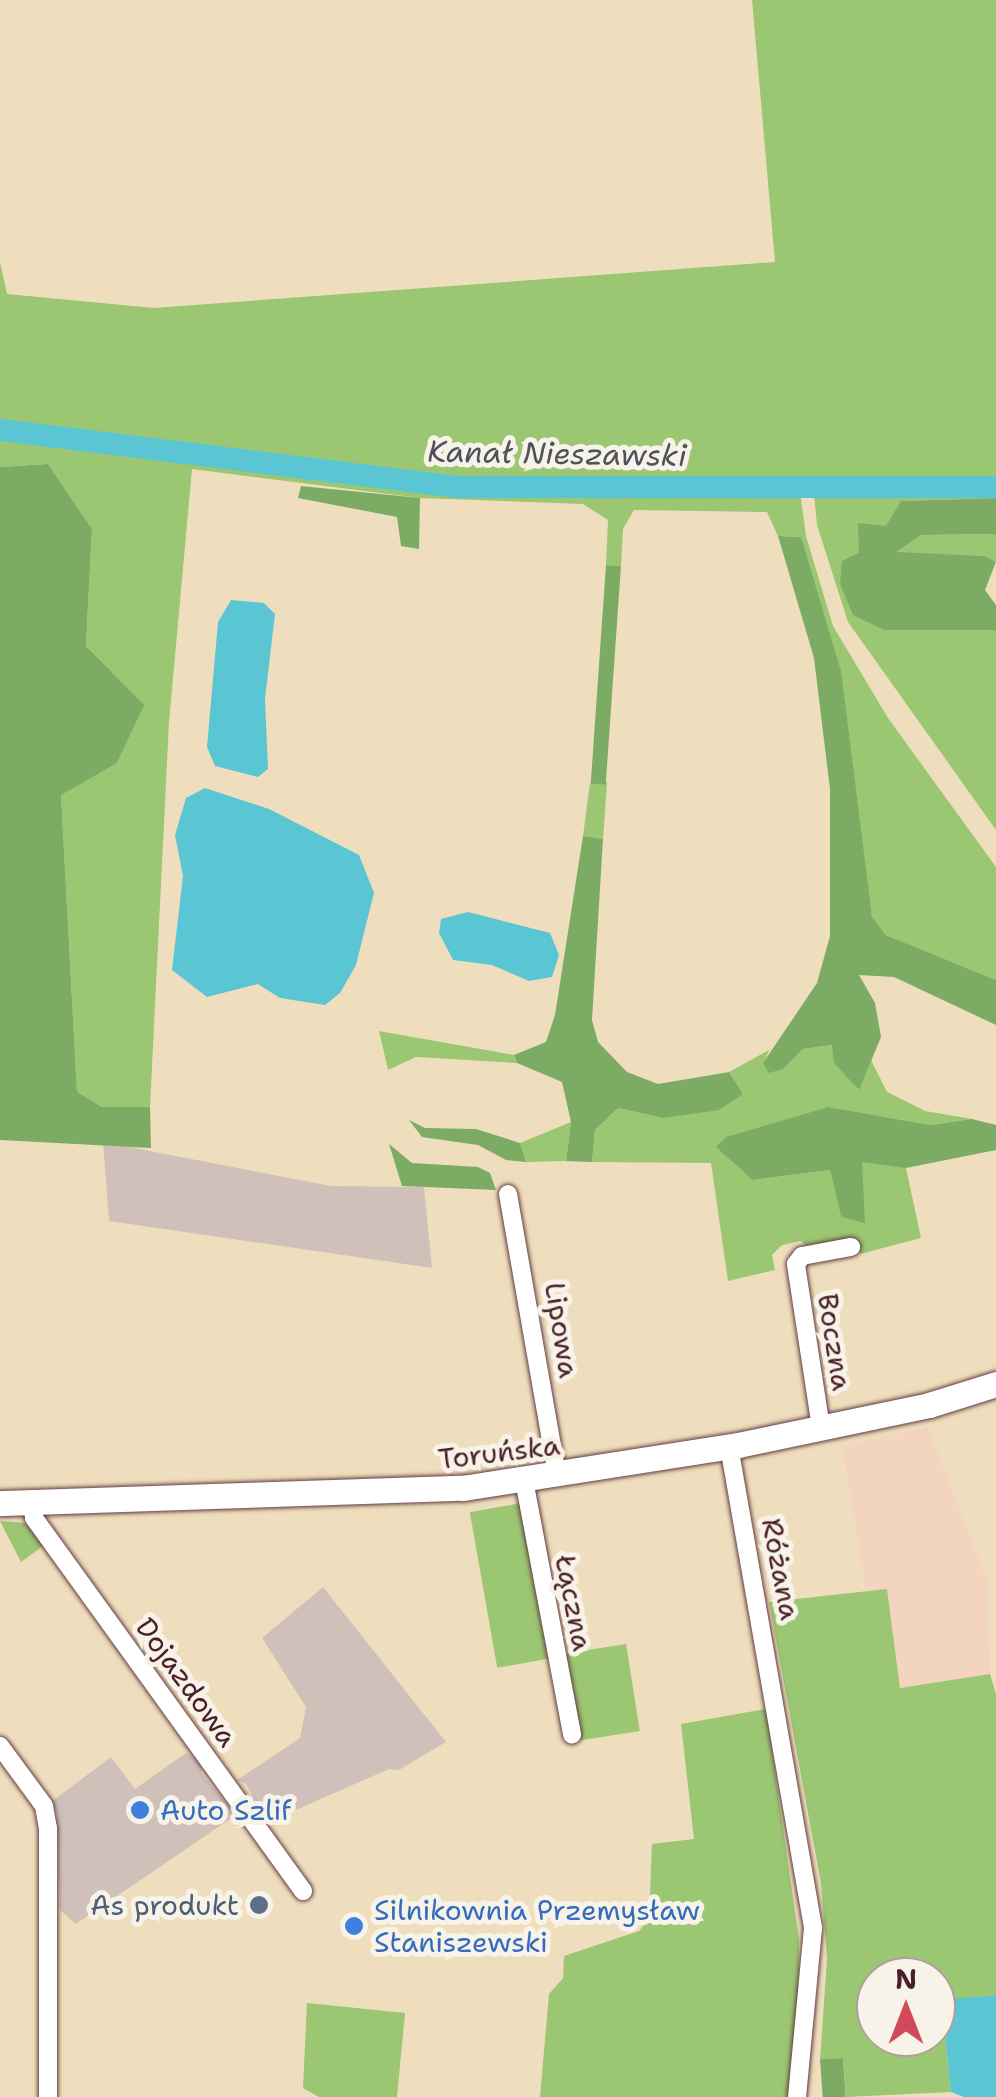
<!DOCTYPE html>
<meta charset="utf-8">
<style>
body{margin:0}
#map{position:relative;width:996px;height:2097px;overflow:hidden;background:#efdebd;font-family:"Shantell Sans",sans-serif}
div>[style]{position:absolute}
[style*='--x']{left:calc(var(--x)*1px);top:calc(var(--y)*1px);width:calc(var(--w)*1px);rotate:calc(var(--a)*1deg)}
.built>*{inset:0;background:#f3d4be}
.industrial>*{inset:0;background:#cfc0ba}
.green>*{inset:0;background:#9bc672;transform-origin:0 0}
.forest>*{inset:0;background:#7cab64;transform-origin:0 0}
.water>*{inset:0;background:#5ac6d3}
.canal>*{height:22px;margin:-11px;padding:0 11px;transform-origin:11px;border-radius:11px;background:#5ac6d3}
.roads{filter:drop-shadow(0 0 2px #633c41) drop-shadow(0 0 2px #633c41)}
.minor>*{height:18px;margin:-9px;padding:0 9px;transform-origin:9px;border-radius:9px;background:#fff}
.secondary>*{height:25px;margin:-12.5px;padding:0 12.5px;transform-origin:12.5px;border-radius:12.5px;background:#fff}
.dots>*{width:28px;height:28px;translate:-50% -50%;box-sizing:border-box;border:5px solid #f7f3e8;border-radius:50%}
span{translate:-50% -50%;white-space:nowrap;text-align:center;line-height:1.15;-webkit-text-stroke:10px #f7f3e8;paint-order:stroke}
.street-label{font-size:28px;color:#4a1f2b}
.shop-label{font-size:28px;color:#366cbe}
.left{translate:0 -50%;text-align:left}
.service-label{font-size:28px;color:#4e5e75}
.right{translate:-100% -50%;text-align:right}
.water-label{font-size:30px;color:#4f515d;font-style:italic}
.north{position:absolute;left:856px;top:1957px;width:100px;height:100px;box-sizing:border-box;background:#f7f3e8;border:2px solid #b29e9c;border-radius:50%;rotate:0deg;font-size:28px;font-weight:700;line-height:40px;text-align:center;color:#4a1f2b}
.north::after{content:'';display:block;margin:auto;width:35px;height:45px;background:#d1495b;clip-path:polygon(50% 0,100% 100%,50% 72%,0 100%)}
</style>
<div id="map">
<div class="built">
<div style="clip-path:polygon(928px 1427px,988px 1583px,990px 1674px,900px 1688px,887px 1589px,866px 1591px,842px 1446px)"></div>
</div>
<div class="industrial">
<div style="clip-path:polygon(103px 1142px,331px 1186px,424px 1187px,432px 1268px,109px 1221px)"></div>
<div style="clip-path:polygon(323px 1587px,446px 1742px,399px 1770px,389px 1769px,266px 1823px,246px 1784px,237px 1780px,300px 1738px,306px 1707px,262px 1638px)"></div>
<div style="clip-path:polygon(186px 1753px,200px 1762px,202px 1774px,236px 1815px,76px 1924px,60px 1910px,57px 1812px,51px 1802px,111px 1757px,135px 1789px)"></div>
</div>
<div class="green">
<div style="clip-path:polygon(752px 0,996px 0,996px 498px,901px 501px,884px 630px,996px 630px,996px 830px,848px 622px,817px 525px,813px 484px,799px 485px,806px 536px,833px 626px,888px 718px,996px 867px,996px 980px,886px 935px,872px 917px,801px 537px,778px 536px,767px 512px,634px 510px,623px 529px,621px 566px,606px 565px,608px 520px,583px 504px,420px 498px,192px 469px,169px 722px,150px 1107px,102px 1107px,77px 1093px,61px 794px,117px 763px,143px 705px,86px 646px,92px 529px,48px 464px,0 467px,0 262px,7px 294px,154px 308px,775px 262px)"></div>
<div style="clip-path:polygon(996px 534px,996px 562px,985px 556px,896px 553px,921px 535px)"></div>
<div style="clip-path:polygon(607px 782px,603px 839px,583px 836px,590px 783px)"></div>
<div style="clip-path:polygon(379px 1031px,514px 1055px,517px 1063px,416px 1057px,388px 1070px)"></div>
<div style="clip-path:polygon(833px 1045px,858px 1090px,871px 1060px,887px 1092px,925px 1111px,972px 1119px,930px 1125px,829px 1107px,753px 1180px,830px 1170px,841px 1217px,864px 1222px,861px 1162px,882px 1160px,906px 1168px,921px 1238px,860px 1254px,858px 1241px,811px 1250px,801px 1241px,782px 1245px,772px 1255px,775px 1270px,728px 1281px,711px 1163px,592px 1162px,595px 1130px,618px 1108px,663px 1118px,743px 1094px,729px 1072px,769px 1050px,764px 1063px,783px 1069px,803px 1049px)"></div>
<div style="clip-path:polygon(571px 1122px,566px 1161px,526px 1162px,520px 1143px)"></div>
<div style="left:522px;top:1503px;width:158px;height:53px;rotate:80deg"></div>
<div style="clip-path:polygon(0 1521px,25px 1523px,46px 1544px,21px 1562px)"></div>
<div style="clip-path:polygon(evenodd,887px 1589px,900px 1688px,990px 1674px,996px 1694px,996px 1995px,941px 2001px,951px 2092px,846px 2097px,843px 2058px,820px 2060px,827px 1959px,821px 1883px,769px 1602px,887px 1589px,876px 1977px,936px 1977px,936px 2037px,876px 2037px,876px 1977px)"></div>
<div style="left:626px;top:1644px;width:88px;height:64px;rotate:81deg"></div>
<div style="clip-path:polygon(766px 1709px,799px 1939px,798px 2097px,540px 2097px,549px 1994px,563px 1978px,564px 1956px,639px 1931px,649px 1919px,652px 1844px,694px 1839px,681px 1724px)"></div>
<div style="clip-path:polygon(307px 2003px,405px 2013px,397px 2097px,319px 2097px,303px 2088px)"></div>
</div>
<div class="forest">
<div style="clip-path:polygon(48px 464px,92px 529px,86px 646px,144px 705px,117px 763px,61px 795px,77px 1092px,102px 1107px,150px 1107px,151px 1148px,0 1140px,0 467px)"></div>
<div style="clip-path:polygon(301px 486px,420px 498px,419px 549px,401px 546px,397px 517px,298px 498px)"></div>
<div style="clip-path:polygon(996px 498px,996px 534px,921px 535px,897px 552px,985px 556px,996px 562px,985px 590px,996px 605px,996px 630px,884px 630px,853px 615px,840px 584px,842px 561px,859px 553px,858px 523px,886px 526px,901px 501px)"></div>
<div style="clip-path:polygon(778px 536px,801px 537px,841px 671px,872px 917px,886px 935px,996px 980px,996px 1025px,894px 977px,859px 975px,875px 1003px,881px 1037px,859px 1090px,834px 1063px,832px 1045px,803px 1049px,783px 1069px,769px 1073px,763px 1063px,817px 983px,830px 936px,830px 789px,814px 658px)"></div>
<div style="left:606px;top:565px;width:15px;height:219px;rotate:4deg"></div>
<div style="clip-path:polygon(583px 836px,603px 839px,592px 1020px,598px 1042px,627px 1072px,658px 1084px,729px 1072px,743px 1094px,719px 1110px,663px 1118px,618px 1108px,595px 1130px,592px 1162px,566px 1161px,571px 1122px,562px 1082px,517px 1063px,514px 1055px,546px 1042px,555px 1015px)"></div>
<div style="clip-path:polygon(829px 1107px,930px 1125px,972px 1119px,996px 1125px,996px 1150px,906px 1168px,862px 1162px,865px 1223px,841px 1217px,830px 1170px,753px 1180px,716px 1147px,726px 1137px)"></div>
<div style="clip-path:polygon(409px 1120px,425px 1128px,476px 1129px,520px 1143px,526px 1162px,506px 1160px,478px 1145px,422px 1137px)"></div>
<div style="clip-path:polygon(389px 1144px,412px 1163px,478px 1167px,490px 1173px,496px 1190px,402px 1186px)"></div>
<div style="left:843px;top:2058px;width:39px;height:23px;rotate:86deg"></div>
</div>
<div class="water">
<div style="clip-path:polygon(231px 600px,264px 603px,275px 614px,265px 699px,268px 769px,258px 777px,215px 766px,207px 747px,218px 622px)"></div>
<div style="clip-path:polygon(205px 788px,269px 809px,359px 855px,374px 893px,356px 965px,340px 993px,325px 1005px,280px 998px,258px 984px,207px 997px,172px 970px,183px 876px,175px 835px,186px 798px)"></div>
<div style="clip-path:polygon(468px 912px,550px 933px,559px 955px,552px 977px,529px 981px,492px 965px,453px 960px,439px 933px,441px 919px)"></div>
<div style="clip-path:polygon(996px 1995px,996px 2097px,964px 2097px,951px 2092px,941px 2000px)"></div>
</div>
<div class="canal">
<div style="--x:0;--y:430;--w:464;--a:7.1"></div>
<div style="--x:460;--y:487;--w:536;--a:0"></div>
</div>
<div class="roads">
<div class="minor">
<div style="--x:508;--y:1194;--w:286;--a:80.1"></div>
<div style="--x:821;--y:1428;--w:166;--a:-98.7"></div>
<div style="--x:796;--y:1264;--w:10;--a:-53"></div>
<div style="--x:802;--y:1256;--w:50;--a:-10.4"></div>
<div style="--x:729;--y:1446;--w:489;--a:80.1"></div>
<div style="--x:813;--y:1928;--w:170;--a:95.4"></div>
<div style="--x:524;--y:1480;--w:259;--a:79.3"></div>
<div style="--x:32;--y:1503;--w:15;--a:82"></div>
<div style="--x:34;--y:1518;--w:460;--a:54.2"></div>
<div style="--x:0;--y:1746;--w:74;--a:53.7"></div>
<div style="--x:44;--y:1806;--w:22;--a:80"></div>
<div style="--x:48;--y:1828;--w:269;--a:90"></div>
</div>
<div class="secondary">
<div style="--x:0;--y:1503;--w:463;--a:-1.9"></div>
<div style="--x:463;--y:1488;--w:278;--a:-8.9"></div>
<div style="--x:738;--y:1445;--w:195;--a:-11.8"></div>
<div style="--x:929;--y:1405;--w:70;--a:-17.4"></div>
</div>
</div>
<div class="dots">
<div style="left:140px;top:1810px;background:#3f7fe0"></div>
<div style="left:259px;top:1905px;background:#5c6f8a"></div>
<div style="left:354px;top:1926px;background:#3f7fe0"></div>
</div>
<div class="street-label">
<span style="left:562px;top:1330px;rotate:81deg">Lipowa</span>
<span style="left:835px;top:1342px;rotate:81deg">Boczna</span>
<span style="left:499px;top:1452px;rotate:-7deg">Toruńska</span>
<span style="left:781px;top:1569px;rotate:79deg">Różana</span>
<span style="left:574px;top:1603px;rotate:79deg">Łączna</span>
<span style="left:187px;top:1682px;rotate:54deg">Dojazdowa</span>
</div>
<div class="shop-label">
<span class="left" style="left:160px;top:1810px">Auto Szlif</span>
<span class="left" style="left:374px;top:1926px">Silnikownia Przemysław<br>Staniszewski</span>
</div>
<div class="service-label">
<span class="right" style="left:239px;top:1905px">As produkt</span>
</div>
<div class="water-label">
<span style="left:557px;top:454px;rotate:1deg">Kanał Nieszawski</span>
</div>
<div class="north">N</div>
</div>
